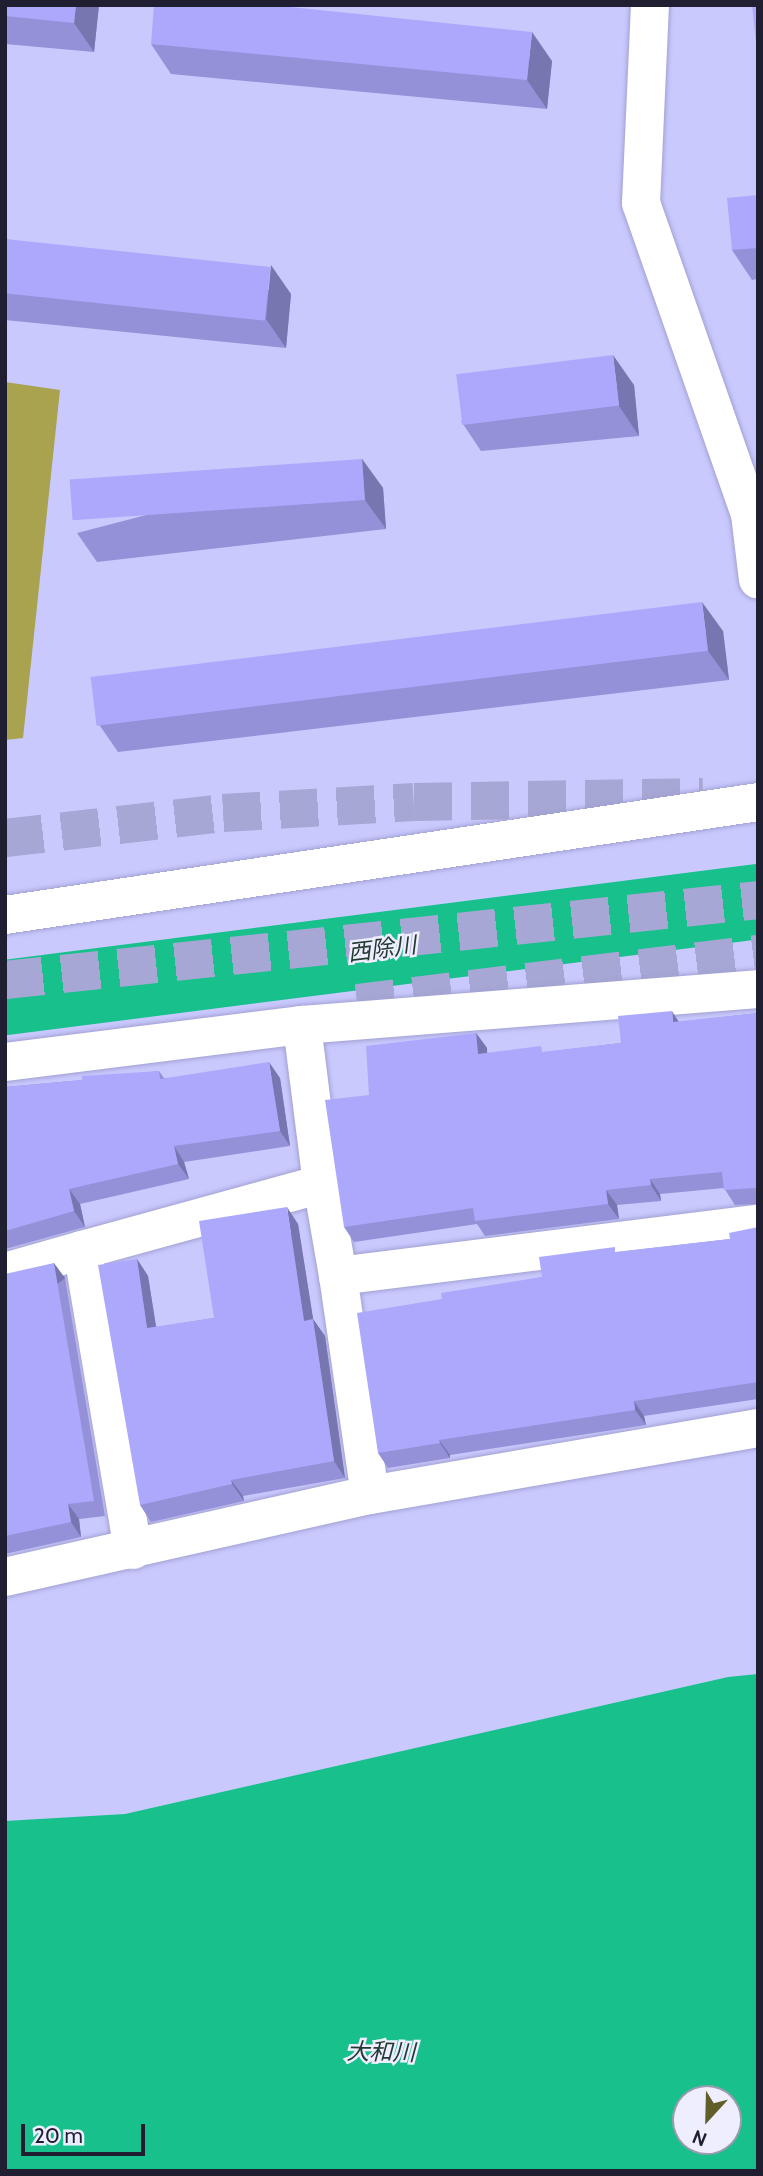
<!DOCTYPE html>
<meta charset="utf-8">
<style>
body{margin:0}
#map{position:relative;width:763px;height:2176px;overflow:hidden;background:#c9c9fe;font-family:Cabin,"Noto Sans JP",sans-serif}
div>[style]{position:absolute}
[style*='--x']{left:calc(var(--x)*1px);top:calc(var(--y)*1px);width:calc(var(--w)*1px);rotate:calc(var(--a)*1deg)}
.green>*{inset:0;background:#a9a24e}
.water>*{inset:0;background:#18c08c}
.river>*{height:75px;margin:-37.5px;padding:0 37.5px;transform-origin:37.5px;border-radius:37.5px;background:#18c08c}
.highway-tunnel>*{height:38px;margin-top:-19px;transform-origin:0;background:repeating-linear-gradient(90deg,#a7a7d5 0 38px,transparent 0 57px)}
.roads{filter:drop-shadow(0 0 2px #a1a1d3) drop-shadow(0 0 2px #a1a1d3)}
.street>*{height:38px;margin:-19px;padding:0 19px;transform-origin:19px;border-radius:19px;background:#fff}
.secondary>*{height:38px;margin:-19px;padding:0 19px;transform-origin:19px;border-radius:19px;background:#fff}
.wall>*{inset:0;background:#9491d9}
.shaded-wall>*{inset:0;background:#7876b0;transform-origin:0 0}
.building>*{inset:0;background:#aca9fc;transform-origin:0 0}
span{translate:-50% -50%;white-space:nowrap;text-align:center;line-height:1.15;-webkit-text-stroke:5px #eef;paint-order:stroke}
.water-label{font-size:23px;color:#223a30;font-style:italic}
.frame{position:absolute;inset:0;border:7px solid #201f32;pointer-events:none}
.north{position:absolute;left:672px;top:2085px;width:70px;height:70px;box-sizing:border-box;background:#eef;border:2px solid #9c9bad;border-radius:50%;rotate:202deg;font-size:19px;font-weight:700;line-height:28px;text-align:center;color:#201f32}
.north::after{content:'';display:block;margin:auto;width:24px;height:32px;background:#625e2a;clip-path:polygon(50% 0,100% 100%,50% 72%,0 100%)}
.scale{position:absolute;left:21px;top:2124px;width:124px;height:32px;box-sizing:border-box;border:4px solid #201f32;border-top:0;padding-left:9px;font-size:21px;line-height:24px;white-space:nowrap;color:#201f32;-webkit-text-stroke:5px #eef;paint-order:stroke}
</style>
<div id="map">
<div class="green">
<div style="clip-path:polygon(5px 382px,60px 390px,23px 738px,5px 740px)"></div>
</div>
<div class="water">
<div style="clip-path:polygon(evenodd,758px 1674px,758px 2171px,5px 2171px,5px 1821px,125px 1814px,728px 1677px,758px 1674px,686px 2099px,728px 2099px,728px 2141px,686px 2141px,686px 2099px)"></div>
</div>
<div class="river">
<div style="--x:5;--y:997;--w:759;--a:-7.27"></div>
</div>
<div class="highway-tunnel">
<div style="--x:5;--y:838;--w:219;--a:-6.5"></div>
<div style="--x:223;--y:813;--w:191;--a:-3.3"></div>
<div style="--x:414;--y:802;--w:289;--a:-1"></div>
<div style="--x:5;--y:980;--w:757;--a:-6.06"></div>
<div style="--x:357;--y:1003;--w:404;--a:-7"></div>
</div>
<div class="roads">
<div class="street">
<div style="--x:650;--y:5;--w:198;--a:92.6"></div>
<div style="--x:641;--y:203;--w:330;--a:70.7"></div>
<div style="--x:750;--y:514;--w:66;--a:83.1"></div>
<div style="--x:322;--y:1184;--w:93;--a:80.1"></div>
<div style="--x:5;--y:1272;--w:80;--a:-15.9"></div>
<div style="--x:370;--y:1495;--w:221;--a:-98.3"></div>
<div style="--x:338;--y:1276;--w:423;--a:-7.1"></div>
<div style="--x:133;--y:1550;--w:304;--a:-99.6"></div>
<div style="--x:82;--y:1250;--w:249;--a:-15.4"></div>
<div style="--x:322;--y:1184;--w:160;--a:-97.2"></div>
<div style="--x:5;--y:1577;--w:374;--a:-12.7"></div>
<div style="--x:370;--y:1495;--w:394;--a:-9.8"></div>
</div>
<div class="secondary">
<div style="--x:5;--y:915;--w:761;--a:-8.53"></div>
<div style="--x:5;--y:1062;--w:299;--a:-7.1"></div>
<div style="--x:302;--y:1025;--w:457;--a:-4.5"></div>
</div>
</div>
<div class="wall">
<div style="clip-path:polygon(5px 5px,99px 5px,94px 52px,5px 44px)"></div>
<div style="clip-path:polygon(151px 44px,552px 61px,547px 109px,171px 74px)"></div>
<div style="clip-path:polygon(758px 195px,758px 279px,752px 280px,732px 250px)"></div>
<div style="clip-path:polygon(5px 239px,291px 294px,286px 348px,5px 320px)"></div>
<div style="clip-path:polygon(634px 385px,639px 436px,481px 451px,461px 421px)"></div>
<div style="clip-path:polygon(362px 459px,383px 488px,386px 529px,97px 562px,77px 533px)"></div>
<div style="clip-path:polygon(723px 631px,729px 680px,118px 752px,98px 723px)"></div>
<div style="clip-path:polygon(758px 1013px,758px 1204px,735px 1205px,724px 1188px,660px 1194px,661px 1201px,617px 1205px,619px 1219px,485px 1236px,477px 1224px,354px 1242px,344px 1227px,369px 1095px,476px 1033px,487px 1048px,487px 1053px,545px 1052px,621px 1043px,679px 1022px)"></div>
<div style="clip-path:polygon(159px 1071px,164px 1078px,280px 1078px,290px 1146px,184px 1162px,189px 1179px,80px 1204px,85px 1227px,5px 1249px,5px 1087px,82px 1080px)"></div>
<div style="clip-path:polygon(298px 1224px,313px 1319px,325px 1336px,345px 1478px,243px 1496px,244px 1501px,151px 1522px,140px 1505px,137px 1259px,148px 1276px,156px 1327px,214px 1318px)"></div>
<div style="clip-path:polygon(758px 1227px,758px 1399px,644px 1416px,646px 1425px,450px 1455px,450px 1458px,388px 1468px,378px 1453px,442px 1299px,542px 1277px,618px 1252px,730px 1239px)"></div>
<div style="clip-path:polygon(5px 1274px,65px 1278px,105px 1516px,79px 1519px,81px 1537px,5px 1554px)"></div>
</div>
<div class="shaded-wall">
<div style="clip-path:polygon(76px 5px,99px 5px,94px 52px,74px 23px)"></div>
<div style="clip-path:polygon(532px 32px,552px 61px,547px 109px,527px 80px)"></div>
<div style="clip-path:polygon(271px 265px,291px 294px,286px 348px,266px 319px)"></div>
<div style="clip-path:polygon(613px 355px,634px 385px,639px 436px,619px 406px)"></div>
<div style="clip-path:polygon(362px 459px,383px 488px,386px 529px,365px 500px)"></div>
<div style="clip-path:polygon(702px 602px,723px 631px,729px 680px,708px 651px)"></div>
<div style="clip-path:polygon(672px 1011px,682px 1027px,673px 1022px)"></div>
<div style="clip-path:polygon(476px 1033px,487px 1048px,488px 1070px,478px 1054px)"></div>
<div style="clip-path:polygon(269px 1062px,280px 1078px,290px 1146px,280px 1131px)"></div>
<div style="clip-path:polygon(174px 1146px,184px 1162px,189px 1179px,178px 1164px)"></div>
<div style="clip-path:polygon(650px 1179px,660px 1194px,661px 1201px,651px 1185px)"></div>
<div style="clip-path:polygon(69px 1189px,80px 1204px,85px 1227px,74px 1211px)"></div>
<div style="clip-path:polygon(606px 1190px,617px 1205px,619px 1219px,608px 1204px)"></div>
<div style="clip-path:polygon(287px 1207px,298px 1224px,316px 1337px,304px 1321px)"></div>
<div style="clip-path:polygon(137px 1259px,148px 1276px,159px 1345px,147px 1328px)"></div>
<div style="left:54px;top:1263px;width:19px;height:241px;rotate:54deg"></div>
<div style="clip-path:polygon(313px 1319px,325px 1336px,345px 1478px,334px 1461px)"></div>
<div style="clip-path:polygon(634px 1401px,644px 1416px,646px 1425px,635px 1410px)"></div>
<div style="clip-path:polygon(439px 1440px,450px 1455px,450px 1458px,440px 1443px)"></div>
<div style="clip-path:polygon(231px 1480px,243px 1496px,244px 1501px,232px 1484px)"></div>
<div style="clip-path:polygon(68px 1504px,79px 1519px,81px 1537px,71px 1522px)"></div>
</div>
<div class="building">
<div style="clip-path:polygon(5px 5px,76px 5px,74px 23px,5px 16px)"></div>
<div style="clip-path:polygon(154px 5px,271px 5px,532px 32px,527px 80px,151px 44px)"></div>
<div style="clip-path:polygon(752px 5px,758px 5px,758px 43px,756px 43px)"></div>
<div style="clip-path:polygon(758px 195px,758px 248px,732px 250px,727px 198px)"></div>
<div style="left:5px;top:239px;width:267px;height:54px;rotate:6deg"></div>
<div style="left:613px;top:355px;width:51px;height:158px;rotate:83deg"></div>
<div style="left:362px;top:459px;width:41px;height:293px;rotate:86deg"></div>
<div style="left:702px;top:602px;width:49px;height:616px;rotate:83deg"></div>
<div style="clip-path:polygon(672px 1011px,673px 1022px,758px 1013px,758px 1190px,755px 1188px,724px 1190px,722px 1172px,650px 1179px,651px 1185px,606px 1190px,608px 1204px,475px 1221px,473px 1208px,344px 1227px,325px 1100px,369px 1095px,366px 1046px,476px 1033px,478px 1054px,541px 1046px,542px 1052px,621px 1043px,618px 1016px)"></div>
<div style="clip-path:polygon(269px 1062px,280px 1131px,174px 1146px,178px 1164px,69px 1189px,74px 1211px,5px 1231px,5px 1087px,82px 1080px,82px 1076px,159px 1071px,160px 1079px)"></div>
<div style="clip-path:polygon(287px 1207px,304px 1321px,313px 1319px,334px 1461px,231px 1480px,232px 1484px,140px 1505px,98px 1265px,137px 1259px,147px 1328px,214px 1318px,199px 1221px)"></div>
<div style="clip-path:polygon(758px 1227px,758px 1382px,634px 1401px,635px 1410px,439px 1440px,440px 1443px,378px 1453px,357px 1313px,442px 1299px,441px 1293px,542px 1277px,539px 1257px,615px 1247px,615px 1252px,730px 1239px,729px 1233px)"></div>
<div style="clip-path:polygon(54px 1263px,94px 1501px,68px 1504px,71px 1522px,5px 1536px,5px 1274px)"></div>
</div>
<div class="water-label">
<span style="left:382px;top:949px;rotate:-7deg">西除川</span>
<span style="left:381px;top:2052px;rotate:1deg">大和川</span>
</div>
<div class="frame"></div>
<div class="north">N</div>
<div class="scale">20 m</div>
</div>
